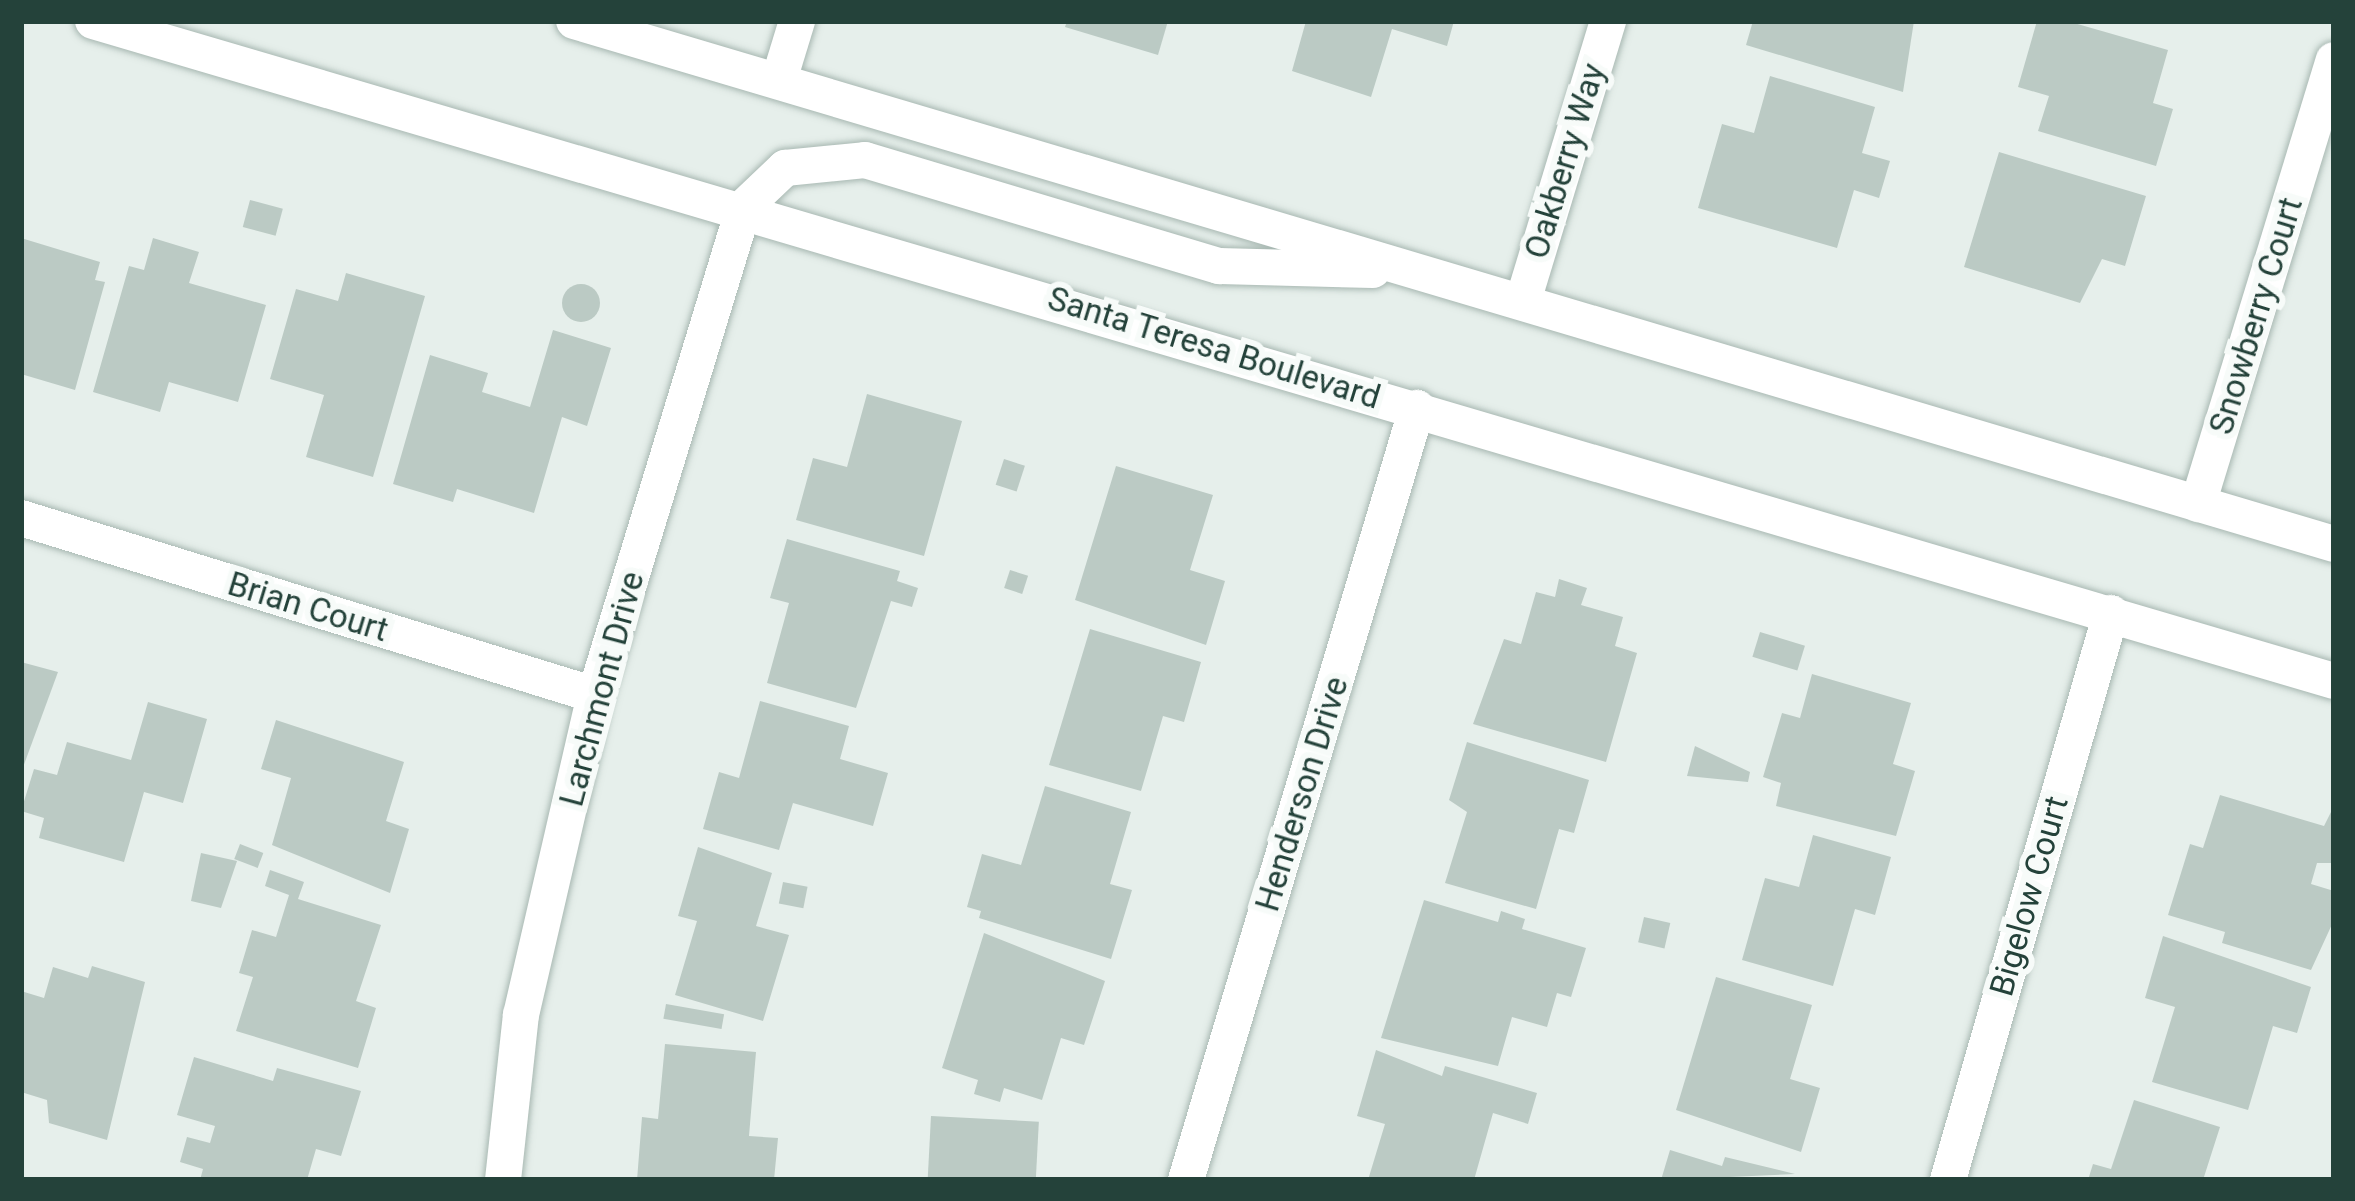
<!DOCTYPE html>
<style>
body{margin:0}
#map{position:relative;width:2355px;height:1201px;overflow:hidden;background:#e6efeb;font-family:Roboto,sans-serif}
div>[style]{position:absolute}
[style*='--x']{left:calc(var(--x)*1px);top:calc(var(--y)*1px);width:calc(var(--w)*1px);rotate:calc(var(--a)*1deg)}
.building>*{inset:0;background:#bbcac4;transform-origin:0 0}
.round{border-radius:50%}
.roads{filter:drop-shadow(0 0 3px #a8b8b2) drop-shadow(0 0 3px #a8b8b2)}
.minor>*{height:36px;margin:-18px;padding:0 18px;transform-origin:18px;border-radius:18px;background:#fff}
.secondary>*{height:36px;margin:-18px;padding:0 18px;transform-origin:18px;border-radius:18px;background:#fff}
span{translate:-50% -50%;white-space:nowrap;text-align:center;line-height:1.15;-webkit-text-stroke:12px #f7fbf9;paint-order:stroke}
.street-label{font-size:33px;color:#24423a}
.frame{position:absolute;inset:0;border:24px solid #24423a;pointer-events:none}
</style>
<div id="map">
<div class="building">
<div style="clip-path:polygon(1067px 21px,1168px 21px,1158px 55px,1065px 27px)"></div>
<div style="clip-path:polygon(1306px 21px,1454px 21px,1447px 46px,1392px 29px,1371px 97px,1292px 71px)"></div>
<div style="clip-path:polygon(1753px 21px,1914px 21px,1903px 92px,1746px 45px)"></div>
<div style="clip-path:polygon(2037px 21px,2067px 21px,2168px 50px,2153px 103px,2173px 109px,2156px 166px,2038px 131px,2049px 96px,2018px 87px)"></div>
<div style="clip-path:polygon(1770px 76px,1875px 107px,1862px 153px,1890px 161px,1879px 198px,1854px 190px,1837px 248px,1698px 208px,1722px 124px,1754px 133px)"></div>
<div style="clip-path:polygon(1999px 152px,2146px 196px,2125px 266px,2102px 259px,2080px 303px,1964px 267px)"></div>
<div style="left:250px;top:200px;width:34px;height:28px;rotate:15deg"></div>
<div style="clip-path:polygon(21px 238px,100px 262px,95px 280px,105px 282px,75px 390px,21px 374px)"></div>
<div style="clip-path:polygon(153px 238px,199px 252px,189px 283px,266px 305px,238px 402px,169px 382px,160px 412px,93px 392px,129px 266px,144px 270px)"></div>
<div style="clip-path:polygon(346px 273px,425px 296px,373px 477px,306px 457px,324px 395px,270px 379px,296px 289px,338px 301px)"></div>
<div class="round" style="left:562px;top:284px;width:38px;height:38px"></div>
<div style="clip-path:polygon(553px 330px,611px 348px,587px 426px,562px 417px,534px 513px,457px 489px,453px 502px,393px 484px,430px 355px,488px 373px,482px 392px,530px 407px)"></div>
<div style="clip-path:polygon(867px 394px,962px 421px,924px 556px,796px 520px,813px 458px,847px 467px)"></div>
<div style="left:1004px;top:459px;width:22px;height:27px;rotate:18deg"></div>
<div style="clip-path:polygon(1116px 466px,1213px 495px,1190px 570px,1225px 581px,1206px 645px,1075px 600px)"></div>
<div style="clip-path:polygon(787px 539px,900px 571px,897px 581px,918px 588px,912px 607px,891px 601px,856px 708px,767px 683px,789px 603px,770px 598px)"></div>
<div style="left:1010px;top:570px;width:19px;height:19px;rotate:18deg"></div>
<div style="clip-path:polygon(1559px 579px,1587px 588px,1581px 605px,1623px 617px,1615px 646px,1637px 653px,1606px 762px,1473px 724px,1504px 639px,1521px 644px,1536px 592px,1555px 597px)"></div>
<div style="clip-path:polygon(1090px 629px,1201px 662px,1184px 722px,1163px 716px,1141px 791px,1049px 765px)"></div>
<div style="left:1760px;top:632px;width:47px;height:26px;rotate:17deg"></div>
<div style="clip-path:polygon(21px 662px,58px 672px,22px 770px,21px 770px)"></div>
<div style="clip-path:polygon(1812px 674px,1911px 703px,1893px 764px,1915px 771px,1896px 836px,1776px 806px,1781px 783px,1763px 777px,1782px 713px,1800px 718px)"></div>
<div style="clip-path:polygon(760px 701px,849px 726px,840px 759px,888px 773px,873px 826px,793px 803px,779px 850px,703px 829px,719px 772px,739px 778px)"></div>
<div style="clip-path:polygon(148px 702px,207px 719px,183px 803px,144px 792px,124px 862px,39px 838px,44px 818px,21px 811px,34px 769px,57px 775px,67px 742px,131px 760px)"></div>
<div style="clip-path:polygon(276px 720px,404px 762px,386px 821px,409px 829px,390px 893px,272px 845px,291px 778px,261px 769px)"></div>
<div style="clip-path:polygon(1467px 742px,1589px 780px,1574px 833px,1559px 829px,1536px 909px,1445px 883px,1467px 812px,1449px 800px)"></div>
<div style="clip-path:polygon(1695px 746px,1750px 772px,1748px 782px,1687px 776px)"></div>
<div style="clip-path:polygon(1045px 786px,1131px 812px,1110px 884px,1132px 890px,1111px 959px,979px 918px,981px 911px,967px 907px,982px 854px,1021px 865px)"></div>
<div style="clip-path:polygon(2220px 795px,2324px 826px,2334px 806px,2334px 863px,2317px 863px,2311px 884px,2334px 891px,2334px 920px,2311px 970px,2222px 943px,2225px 932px,2168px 915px,2190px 844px,2203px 848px)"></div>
<div style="clip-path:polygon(1813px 835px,1891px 857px,1875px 915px,1855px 909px,1833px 986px,1742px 960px,1765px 878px,1799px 887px)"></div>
<div style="left:240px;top:844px;width:25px;height:16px;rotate:21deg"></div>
<div style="clip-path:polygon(698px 847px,772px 873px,756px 926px,789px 935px,763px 1021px,675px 995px,697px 921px,678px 916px)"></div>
<div style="clip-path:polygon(201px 853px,237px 861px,221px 908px,191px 901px)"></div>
<div style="clip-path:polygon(270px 870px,304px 882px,298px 899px,381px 925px,356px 1001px,376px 1008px,358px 1068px,236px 1031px,253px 977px,239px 973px,252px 930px,276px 937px,289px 895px,265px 886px)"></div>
<div style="left:783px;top:882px;width:25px;height:22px;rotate:11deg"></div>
<div style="clip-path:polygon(1424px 900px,1498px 922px,1501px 911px,1525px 919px,1522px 929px,1586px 948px,1571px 997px,1557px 993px,1547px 1027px,1512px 1017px,1498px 1066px,1381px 1038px)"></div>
<div style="left:1644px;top:917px;width:27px;height:26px;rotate:13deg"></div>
<div style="clip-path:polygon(984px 933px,1105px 981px,1084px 1045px,1061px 1038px,1042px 1100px,1004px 1088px,1000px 1102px,974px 1094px,978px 1080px,942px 1068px)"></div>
<div style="clip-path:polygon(2163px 936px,2311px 987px,2297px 1033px,2273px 1026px,2248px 1110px,2152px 1082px,2175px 1007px,2145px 998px)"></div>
<div style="clip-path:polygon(92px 966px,145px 982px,107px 1140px,49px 1123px,47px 1100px,21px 1092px,21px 991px,44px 998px,53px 967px,88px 978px)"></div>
<div style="clip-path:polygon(1716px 977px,1812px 1005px,1790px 1079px,1820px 1088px,1801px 1152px,1676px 1110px)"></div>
<div style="left:666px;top:1004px;width:59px;height:15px;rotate:10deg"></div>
<div style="clip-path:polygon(665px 1044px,756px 1052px,749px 1136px,778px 1138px,774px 1180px,637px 1180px,642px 1117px,658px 1119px)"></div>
<div style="clip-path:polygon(1376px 1050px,1442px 1076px,1445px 1066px,1537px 1093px,1528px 1124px,1493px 1113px,1474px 1180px,1368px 1180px,1385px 1124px,1357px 1116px)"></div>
<div style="clip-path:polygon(194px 1057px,273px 1081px,277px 1068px,361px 1091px,341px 1156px,316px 1149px,307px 1180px,200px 1180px,203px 1169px,180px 1162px,187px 1137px,210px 1143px,215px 1126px,177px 1115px)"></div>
<div style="clip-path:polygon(2134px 1100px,2220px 1127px,2203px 1180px,2088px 1180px,2093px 1164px,2111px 1169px)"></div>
<div style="left:931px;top:1116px;width:108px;height:64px;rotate:3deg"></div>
<div style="clip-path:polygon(1670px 1150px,1722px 1166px,1725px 1157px,1795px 1174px,1661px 1180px)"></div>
</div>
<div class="roads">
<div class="minor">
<div style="--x:779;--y:80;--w:62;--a:-73"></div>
<div style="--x:1523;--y:301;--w:293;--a:-73.1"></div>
<div style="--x:2198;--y:504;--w:464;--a:-73"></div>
<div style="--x:21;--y:518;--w:601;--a:17.14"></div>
<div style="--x:503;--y:1180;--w:166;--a:-83.8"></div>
<div style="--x:521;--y:1015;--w:328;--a:-77"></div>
<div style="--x:595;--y:695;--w:510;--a:-73.02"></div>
<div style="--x:1186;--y:1180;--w:806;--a:-73.34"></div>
<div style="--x:1948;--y:1180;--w:590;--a:-73.96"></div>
</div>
<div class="secondary">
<div style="--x:93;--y:21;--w:2336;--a:16.41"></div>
<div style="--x:574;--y:21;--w:1836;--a:16.55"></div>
<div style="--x:744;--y:207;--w:57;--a:-43.6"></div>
<div style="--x:785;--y:168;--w:80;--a:-5.7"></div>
<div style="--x:865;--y:160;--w:370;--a:16.7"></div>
<div style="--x:1219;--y:266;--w:154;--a:1.5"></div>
</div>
</div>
<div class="street-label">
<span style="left:1565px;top:161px;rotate:-73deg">Oakberry Way</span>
<span style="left:2256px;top:316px;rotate:-73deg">Snowberry Court</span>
<span style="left:1214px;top:348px;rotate:17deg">Santa Teresa Boulevard</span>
<span style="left:308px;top:607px;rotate:17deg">Brian Court</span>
<span style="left:602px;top:689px;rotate:-75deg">Larchmont Drive</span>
<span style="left:1302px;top:794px;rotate:-73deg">Henderson Drive</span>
<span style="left:2029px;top:896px;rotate:-74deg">Bigelow Court</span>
</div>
<div class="frame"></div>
</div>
